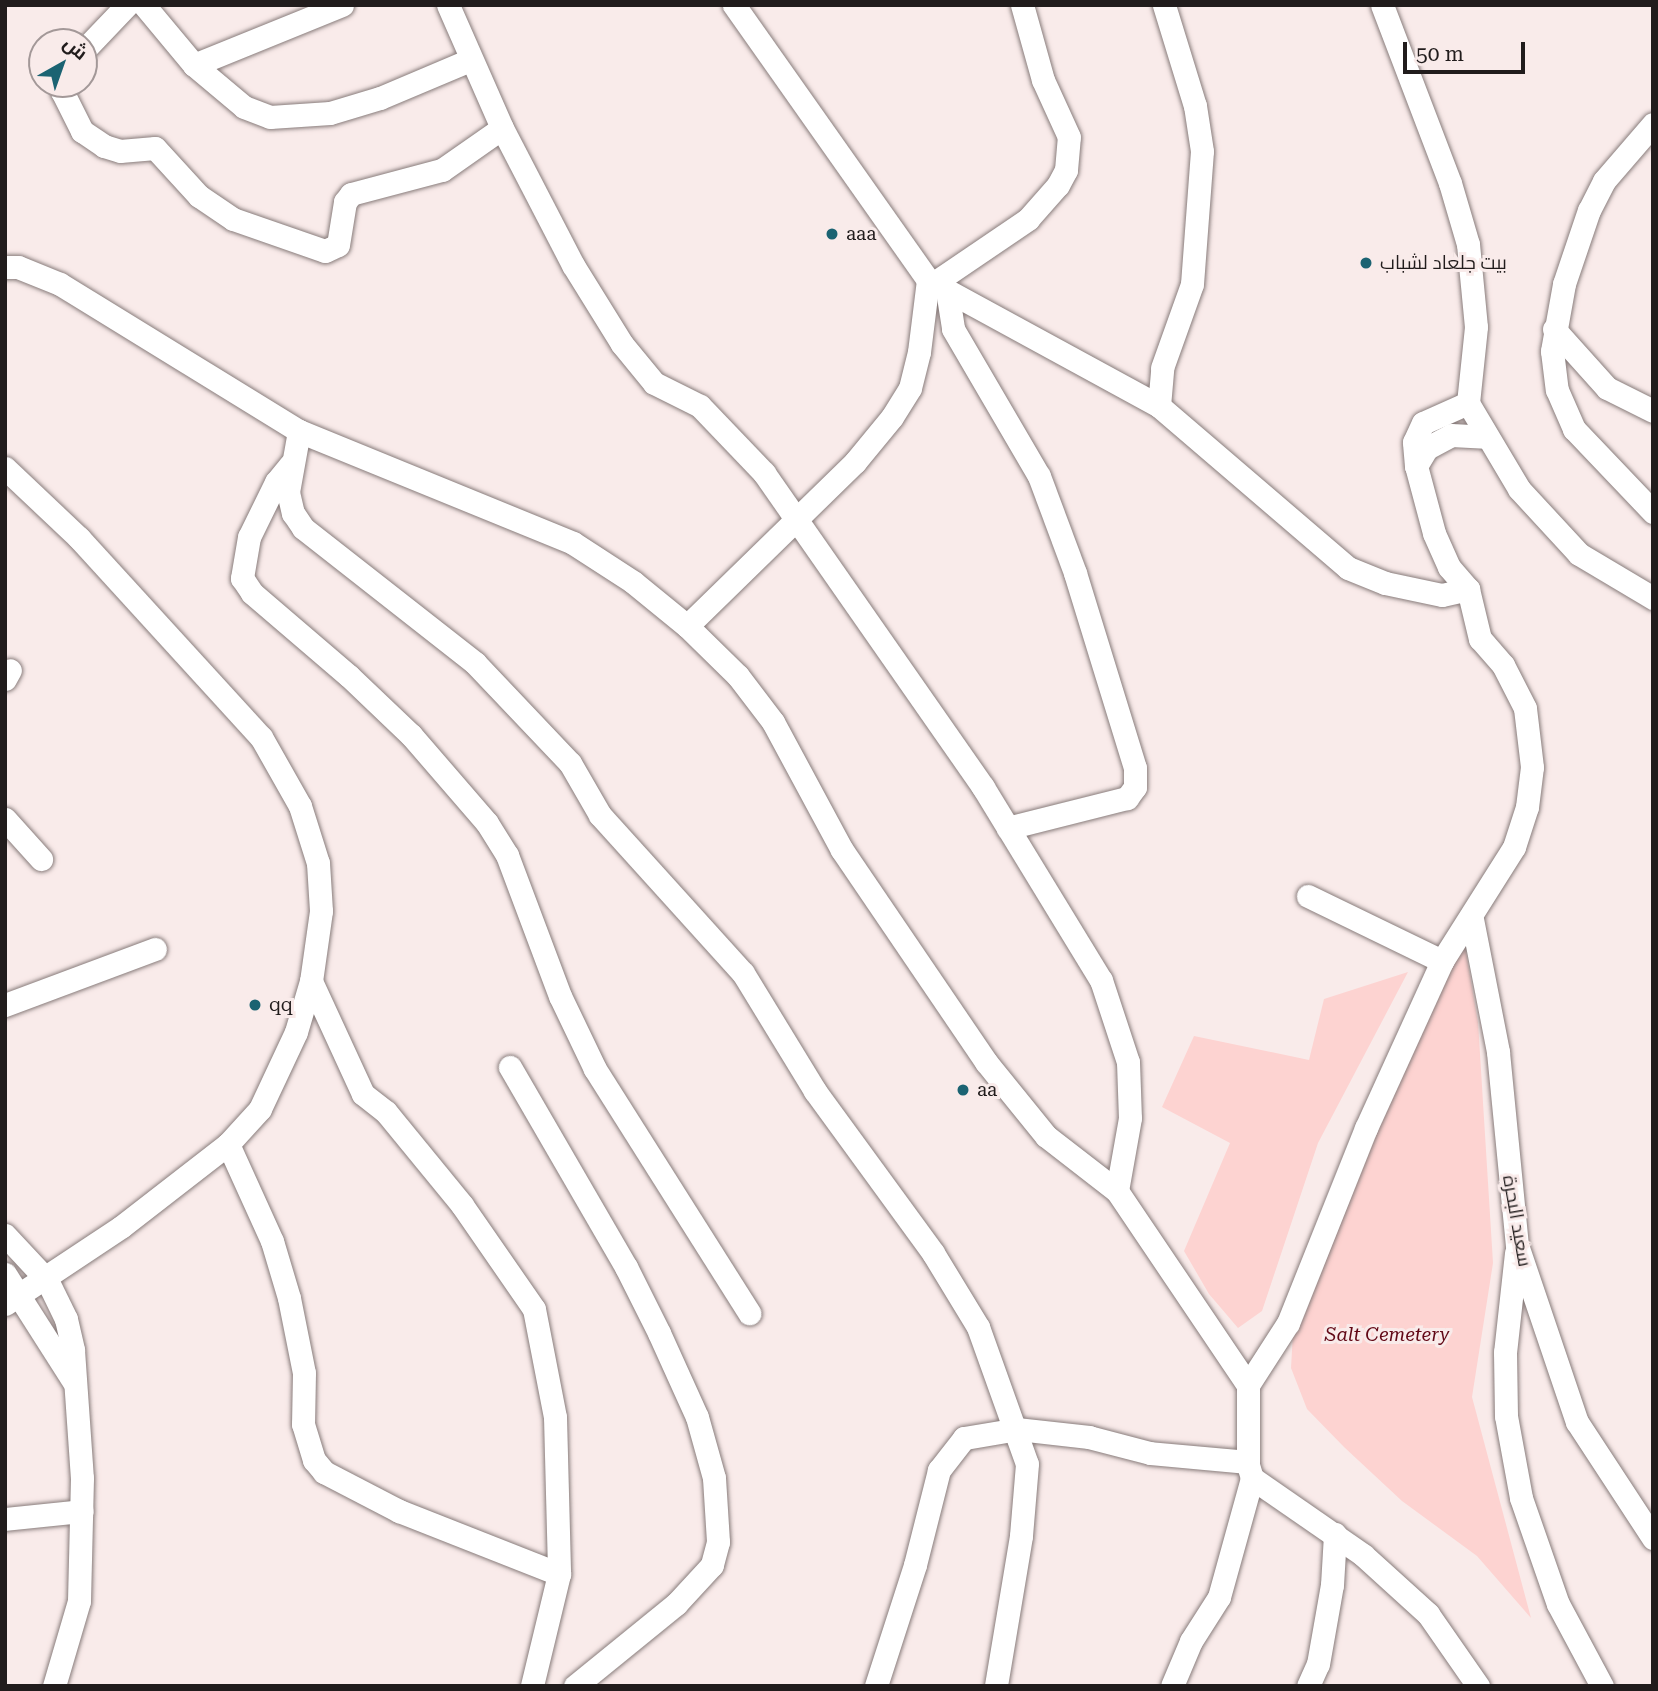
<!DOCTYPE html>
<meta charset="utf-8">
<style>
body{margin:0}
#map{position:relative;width:1658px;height:1691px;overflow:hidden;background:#f9ebea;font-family:"Roboto Serif",Cairo,serif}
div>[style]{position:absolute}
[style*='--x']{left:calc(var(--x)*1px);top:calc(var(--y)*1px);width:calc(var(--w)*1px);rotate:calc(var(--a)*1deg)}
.green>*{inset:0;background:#fdd3d1}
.roads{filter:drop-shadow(0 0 2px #887c7b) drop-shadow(0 0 2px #887c7b)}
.minor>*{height:23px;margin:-11.5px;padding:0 11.5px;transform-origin:11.5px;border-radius:11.5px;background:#fff}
.dots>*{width:19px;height:19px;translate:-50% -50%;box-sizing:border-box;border:4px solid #f9ebea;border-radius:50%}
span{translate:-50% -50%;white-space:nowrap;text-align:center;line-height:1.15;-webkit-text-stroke:6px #f9ebea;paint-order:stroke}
.poi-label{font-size:19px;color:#211c1c}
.left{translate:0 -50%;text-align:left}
.street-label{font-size:19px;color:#211c1c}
.park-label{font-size:19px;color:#620816;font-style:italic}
.frame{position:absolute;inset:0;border:7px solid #211c1c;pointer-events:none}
.north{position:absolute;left:28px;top:28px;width:70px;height:70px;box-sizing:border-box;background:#f9ebea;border:2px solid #a39898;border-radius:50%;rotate:40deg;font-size:19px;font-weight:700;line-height:28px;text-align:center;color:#211c1c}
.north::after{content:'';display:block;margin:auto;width:24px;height:32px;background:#1b6372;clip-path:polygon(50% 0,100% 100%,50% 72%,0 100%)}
.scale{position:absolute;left:1403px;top:42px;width:122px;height:32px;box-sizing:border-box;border:4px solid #211c1c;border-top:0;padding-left:9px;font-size:21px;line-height:24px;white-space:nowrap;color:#211c1c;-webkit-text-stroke:5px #f9ebea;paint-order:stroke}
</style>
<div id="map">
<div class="green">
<div style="clip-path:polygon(1462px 929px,1478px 1022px,1493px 1263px,1472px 1397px,1531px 1618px,1477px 1556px,1402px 1501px,1344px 1447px,1307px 1409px,1291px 1368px,1294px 1315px)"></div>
<div style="clip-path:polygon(1408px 972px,1318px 1143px,1262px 1311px,1238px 1328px,1209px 1294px,1184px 1251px,1230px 1143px,1162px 1107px,1194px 1036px,1309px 1060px,1324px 999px)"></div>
</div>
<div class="roads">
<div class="minor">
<div style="--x:144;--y:5;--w:78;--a:50.2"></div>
<div style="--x:194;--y:65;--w:65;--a:40"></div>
<div style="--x:244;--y:107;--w:28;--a:21"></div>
<div style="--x:270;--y:117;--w:60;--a:-3.8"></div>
<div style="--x:330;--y:113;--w:52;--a:-16.7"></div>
<div style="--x:380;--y:98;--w:98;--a:-22.9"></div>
<div style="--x:448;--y:5;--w:134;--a:66.3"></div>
<div style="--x:502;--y:128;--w:154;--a:62.6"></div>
<div style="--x:573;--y:265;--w:93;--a:58.2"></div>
<div style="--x:622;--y:344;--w:50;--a:50.6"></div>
<div style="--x:654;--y:383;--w:51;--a:26.6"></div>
<div style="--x:700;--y:406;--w:93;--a:46.3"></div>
<div style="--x:764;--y:473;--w:383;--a:55.1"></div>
<div style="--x:983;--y:787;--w:226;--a:58.6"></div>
<div style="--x:1101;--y:980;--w:86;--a:71.8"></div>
<div style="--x:1128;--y:1062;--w:56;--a:88"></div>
<div style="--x:1130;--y:1118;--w:74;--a:100.1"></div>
<div style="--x:734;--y:5;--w:337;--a:54.8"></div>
<div style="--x:928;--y:280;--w:263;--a:28.6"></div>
<div style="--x:1159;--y:406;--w:249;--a:40.6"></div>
<div style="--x:1348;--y:568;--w:40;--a:22"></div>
<div style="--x:1385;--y:583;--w:58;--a:11.9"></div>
<div style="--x:1442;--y:595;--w:27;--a:-13"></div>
<div style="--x:1382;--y:5;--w:191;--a:69.1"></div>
<div style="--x:1450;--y:183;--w:64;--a:73.6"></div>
<div style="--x:1468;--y:244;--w:83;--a:84.5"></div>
<div style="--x:1476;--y:327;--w:76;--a:96"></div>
<div style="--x:1468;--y:403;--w:100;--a:59.3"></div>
<div style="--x:1519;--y:489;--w:88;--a:47.3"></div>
<div style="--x:1579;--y:554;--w:86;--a:30.7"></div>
<div style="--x:84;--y:50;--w:62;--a:-46.3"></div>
<div style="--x:194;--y:65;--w:160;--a:-22.1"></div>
<div style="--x:65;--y:84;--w:8;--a:113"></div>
<div style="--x:62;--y:91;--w:45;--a:63.4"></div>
<div style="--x:82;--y:131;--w:27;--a:34"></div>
<div style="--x:104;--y:146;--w:17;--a:17"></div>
<div style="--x:120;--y:151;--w:35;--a:-5"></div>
<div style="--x:155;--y:148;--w:65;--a:47.5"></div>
<div style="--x:199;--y:196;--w:41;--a:34.1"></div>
<div style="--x:233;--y:219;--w:97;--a:19.2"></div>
<div style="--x:325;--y:251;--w:14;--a:-25"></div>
<div style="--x:338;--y:245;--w:44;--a:-80.8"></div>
<div style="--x:345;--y:202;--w:10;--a:-53"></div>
<div style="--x:351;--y:194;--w:94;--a:-14.8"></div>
<div style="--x:442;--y:170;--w:73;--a:-35"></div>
<div style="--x:1653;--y:124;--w:75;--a:130.7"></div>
<div style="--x:1604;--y:181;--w:33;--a:117"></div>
<div style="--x:1589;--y:210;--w:78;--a:108.7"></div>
<div style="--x:1564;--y:284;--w:68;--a:100.2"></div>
<div style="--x:1552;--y:351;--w:39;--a:83"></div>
<div style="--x:1557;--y:390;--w:43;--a:66.4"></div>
<div style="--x:1574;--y:429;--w:115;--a:46.4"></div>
<div style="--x:5;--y:267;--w:13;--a:0"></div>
<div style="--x:18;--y:267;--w:45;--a:22"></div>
<div style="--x:60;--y:284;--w:281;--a:31.6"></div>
<div style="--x:299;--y:431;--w:296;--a:22.2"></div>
<div style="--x:573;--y:543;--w:72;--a:33"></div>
<div style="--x:633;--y:582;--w:70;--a:39.2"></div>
<div style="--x:687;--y:626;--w:71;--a:44.4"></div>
<div style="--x:738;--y:676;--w:58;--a:52.7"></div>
<div style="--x:773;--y:722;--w:145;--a:61.7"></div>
<div style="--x:842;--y:850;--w:256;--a:55.8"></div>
<div style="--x:986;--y:1062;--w:95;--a:51"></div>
<div style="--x:1046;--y:1136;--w:90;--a:37.8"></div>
<div style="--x:1117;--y:1191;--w:234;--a:56"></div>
<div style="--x:1248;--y:1385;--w:77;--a:90"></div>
<div style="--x:1248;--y:1462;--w:98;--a:-174.8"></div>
<div style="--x:1150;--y:1453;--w:63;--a:-165.3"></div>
<div style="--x:1089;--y:1437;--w:71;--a:-173.6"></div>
<div style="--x:1018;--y:1429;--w:55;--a:170.5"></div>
<div style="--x:964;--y:1438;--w:41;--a:128"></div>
<div style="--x:939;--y:1470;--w:98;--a:104.2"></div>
<div style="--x:915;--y:1565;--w:127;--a:107.9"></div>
<div style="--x:934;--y:283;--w:114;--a:-34.2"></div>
<div style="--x:1028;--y:219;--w:45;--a:-48.6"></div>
<div style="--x:1058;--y:185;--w:17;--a:-62"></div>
<div style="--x:1066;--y:170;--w:33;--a:-85"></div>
<div style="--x:1069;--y:137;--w:63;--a:-114.5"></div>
<div style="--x:1043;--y:80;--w:78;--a:-105.6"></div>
<div style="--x:947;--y:290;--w:39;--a:81"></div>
<div style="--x:953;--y:329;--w:170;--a:59.7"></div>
<div style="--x:1039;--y:476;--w:103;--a:69.6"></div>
<div style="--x:1075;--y:573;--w:204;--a:72.9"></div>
<div style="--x:1135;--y:768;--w:19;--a:90"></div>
<div style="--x:1135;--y:787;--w:14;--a:126"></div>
<div style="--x:1127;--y:798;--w:123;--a:165.9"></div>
<div style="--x:1554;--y:329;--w:79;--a:48.1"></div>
<div style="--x:1607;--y:388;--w:51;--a:26.6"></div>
<div style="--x:1159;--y:406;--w:38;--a:-85"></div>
<div style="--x:1162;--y:368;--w:89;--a:-70.3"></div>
<div style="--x:1192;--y:284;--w:133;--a:-85.7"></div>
<div style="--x:1202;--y:151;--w:46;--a:-98.8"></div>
<div style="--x:1195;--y:106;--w:106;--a:-107.1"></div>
<div style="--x:299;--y:431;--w:62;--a:100.2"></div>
<div style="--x:288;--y:492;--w:22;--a:77"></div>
<div style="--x:293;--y:513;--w:18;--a:56"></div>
<div style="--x:303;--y:528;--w:219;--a:38.1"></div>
<div style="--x:475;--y:663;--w:138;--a:46.5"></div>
<div style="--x:570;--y:763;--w:60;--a:60"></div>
<div style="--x:600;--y:815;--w:213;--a:47.9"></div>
<div style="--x:743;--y:973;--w:138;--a:58.6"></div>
<div style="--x:815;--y:1091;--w:200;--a:53.9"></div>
<div style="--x:933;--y:1253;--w:87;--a:58.7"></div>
<div style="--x:978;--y:1327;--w:145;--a:70.3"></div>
<div style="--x:1027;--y:1464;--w:72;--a:94.8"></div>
<div style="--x:1021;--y:1536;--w:152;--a:99.5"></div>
<div style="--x:290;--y:465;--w:22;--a:129"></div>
<div style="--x:276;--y:482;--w:61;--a:116.1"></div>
<div style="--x:249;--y:537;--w:42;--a:99.7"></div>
<div style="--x:242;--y:578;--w:18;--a:56"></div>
<div style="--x:252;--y:593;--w:128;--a:40.6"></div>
<div style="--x:349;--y:676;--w:86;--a:43.6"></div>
<div style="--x:411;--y:735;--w:116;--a:49.2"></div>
<div style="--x:487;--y:823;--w:38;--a:58"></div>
<div style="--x:507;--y:855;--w:151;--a:69.4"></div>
<div style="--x:560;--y:996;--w:81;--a:64.4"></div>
<div style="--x:595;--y:1069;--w:289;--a:57.7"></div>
<div style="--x:1416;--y:466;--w:21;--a:-59"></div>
<div style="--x:1427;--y:448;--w:27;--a:-28"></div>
<div style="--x:1451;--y:435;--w:34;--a:3"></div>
<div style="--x:5;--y:468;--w:102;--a:43.4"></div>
<div style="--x:79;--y:538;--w:270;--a:47.6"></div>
<div style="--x:261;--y:737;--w:79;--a:60.5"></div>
<div style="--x:300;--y:806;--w:60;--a:72.5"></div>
<div style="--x:318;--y:863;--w:48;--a:86.4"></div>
<div style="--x:321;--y:911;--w:71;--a:98.1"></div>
<div style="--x:311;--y:981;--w:53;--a:106.4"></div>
<div style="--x:296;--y:1032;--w:85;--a:115.1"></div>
<div style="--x:260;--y:1109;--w:47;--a:132.4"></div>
<div style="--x:228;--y:1144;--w:135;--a:142.2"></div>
<div style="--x:121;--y:1227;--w:139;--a:146.4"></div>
<div style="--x:687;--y:626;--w:235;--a:-44.3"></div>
<div style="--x:855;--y:462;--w:58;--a:-50.6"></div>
<div style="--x:892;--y:417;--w:34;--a:-58"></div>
<div style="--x:910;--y:388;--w:37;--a:-76"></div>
<div style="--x:919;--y:352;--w:73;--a:-82.9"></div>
<div style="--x:5;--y:679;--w:10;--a:-61"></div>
<div style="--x:5;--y:819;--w:54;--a:48"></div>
<div style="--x:1308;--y:896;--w:149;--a:25.9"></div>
<div style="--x:1472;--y:919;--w:136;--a:78.9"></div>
<div style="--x:1498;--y:1052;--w:194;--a:84.4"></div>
<div style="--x:1517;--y:1245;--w:187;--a:71.3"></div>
<div style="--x:1577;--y:1422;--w:139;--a:56.8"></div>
<div style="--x:311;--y:981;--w:124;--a:65.3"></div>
<div style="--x:363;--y:1094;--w:29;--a:38"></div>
<div style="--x:386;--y:1112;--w:120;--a:50.7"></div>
<div style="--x:462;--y:1205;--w:126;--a:55.3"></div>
<div style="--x:534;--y:1309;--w:110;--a:79"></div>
<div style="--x:555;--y:1417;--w:157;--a:88.5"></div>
<div style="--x:559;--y:1574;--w:115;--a:103.6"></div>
<div style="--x:5;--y:1005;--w:160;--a:-20.5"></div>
<div style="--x:510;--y:1067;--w:231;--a:59.9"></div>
<div style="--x:626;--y:1267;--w:74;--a:63.4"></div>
<div style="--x:659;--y:1333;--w:92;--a:65.7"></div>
<div style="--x:697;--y:1417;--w:63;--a:74.4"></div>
<div style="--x:714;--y:1478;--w:64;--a:86.4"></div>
<div style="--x:718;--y:1542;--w:24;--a:105"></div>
<div style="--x:712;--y:1565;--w:53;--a:132.7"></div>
<div style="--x:676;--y:1604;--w:130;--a:140.9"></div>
<div style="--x:228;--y:1144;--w:107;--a:65.6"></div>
<div style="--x:272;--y:1241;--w:59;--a:73.4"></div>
<div style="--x:289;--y:1298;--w:76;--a:78.7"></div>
<div style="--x:304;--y:1373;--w:51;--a:91.1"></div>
<div style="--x:303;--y:1424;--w:38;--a:73"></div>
<div style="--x:314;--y:1460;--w:16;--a:50"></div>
<div style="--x:324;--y:1472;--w:85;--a:27.5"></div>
<div style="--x:399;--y:1511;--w:172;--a:21.5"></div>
<div style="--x:5;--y:1235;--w:62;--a:47"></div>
<div style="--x:47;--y:1280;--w:43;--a:64"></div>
<div style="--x:66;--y:1319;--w:32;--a:77"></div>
<div style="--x:73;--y:1350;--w:128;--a:86"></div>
<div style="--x:82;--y:1478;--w:123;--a:91.4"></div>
<div style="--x:79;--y:1601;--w:89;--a:106.4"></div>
<div style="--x:1516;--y:1253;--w:100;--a:96.3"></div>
<div style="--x:1505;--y:1352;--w:64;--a:89.1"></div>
<div style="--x:1506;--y:1416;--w:83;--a:79.6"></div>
<div style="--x:1521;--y:1498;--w:112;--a:70.8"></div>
<div style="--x:1558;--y:1604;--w:93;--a:61.8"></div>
<div style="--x:5;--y:1274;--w:125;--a:57.5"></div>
<div style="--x:1248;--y:1385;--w:74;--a:-57.2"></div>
<div style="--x:1288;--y:1323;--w:210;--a:-68.2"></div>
<div style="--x:1366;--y:1128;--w:183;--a:-65.5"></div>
<div style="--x:1442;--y:961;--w:135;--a:-57.7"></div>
<div style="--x:1514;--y:847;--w:42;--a:-72"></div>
<div style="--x:1527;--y:807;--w:40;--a:-82.9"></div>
<div style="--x:1532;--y:767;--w:59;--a:-96.8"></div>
<div style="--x:1525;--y:708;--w:48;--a:-117.1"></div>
<div style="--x:1503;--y:665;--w:35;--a:-131"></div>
<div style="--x:1480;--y:639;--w:51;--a:-103.5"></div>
<div style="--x:1468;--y:589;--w:29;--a:-131"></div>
<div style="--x:1449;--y:567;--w:37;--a:-114"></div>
<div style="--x:1434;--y:533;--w:69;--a:-105"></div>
<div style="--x:1416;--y:466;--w:24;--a:-95"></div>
<div style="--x:1414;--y:442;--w:21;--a:-65"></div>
<div style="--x:1423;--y:423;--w:49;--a:-24"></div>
<div style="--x:1252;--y:1478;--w:135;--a:34.7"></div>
<div style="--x:1363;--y:1555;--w:88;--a:42.2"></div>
<div style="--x:1428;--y:1614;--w:88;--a:55.2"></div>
<div style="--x:5;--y:1519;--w:77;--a:-5.9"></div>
<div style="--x:1172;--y:1686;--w:49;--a:-67.1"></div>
<div style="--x:1191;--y:1641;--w:52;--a:-57.5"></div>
<div style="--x:1219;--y:1597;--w:123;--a:-74.5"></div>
<div style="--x:1252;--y:1478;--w:14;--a:-107"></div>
<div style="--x:1308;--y:1686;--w:24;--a:-66"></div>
<div style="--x:1318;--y:1664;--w:80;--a:-80"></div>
<div style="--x:1332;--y:1585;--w:51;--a:-86.6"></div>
</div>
</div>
<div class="dots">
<div style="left:832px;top:234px;background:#1b6372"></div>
<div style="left:1366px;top:263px;background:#1b6372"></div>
<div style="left:255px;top:1005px;background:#1b6372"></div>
<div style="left:963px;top:1090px;background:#1b6372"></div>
</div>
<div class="poi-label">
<span class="left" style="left:846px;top:234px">aaa</span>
<span class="left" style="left:1380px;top:263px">بيت جلعاد لشباب</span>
<span class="left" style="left:269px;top:1005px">qq</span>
<span class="left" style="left:977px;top:1090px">aa</span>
</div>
<div class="street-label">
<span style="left:1517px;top:1221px;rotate:80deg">سعيد البحرة</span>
</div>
<div class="park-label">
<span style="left:1387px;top:1335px">Salt Cemetery</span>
</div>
<div class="frame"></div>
<div class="north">ش</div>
<div class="scale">50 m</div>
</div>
